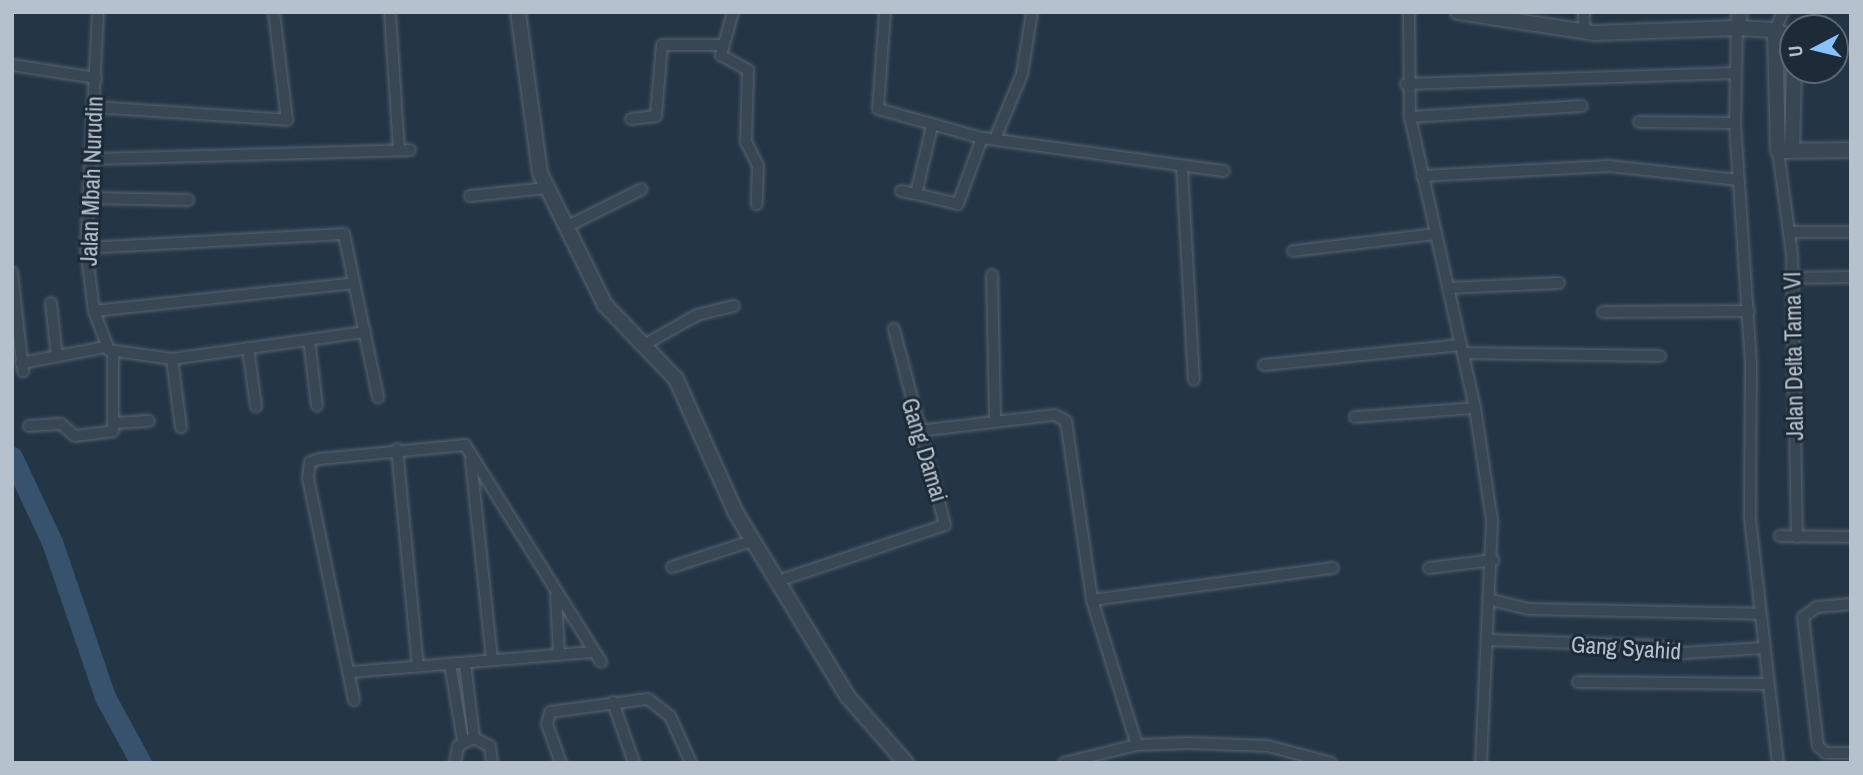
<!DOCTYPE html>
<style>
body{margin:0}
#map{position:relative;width:1863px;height:775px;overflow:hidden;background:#243545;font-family:"Archivo Narrow",sans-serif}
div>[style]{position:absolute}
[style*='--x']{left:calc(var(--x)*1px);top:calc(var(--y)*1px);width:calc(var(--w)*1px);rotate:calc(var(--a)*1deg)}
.river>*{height:21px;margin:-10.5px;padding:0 10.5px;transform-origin:10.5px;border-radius:10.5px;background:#36526d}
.roads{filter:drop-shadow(0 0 2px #576471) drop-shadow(0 0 2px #576471)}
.minor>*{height:10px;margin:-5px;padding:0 5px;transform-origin:5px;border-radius:5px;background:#394654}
.tertiary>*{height:14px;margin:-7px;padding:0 7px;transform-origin:7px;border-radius:7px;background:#394654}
span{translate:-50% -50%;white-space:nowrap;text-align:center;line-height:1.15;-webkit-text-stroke:6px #1d2b39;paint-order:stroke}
.street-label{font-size:23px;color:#b6c1ce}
.frame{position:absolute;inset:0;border:14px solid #b6c1ce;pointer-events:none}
.north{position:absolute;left:1779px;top:14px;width:70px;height:70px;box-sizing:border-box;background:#1d2b39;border:2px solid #5a6775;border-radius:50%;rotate:263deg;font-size:19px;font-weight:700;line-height:28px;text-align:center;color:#b6c1ce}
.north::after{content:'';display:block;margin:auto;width:24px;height:32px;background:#89c2ff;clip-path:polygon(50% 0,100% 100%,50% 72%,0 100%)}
</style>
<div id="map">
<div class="river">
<div style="--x:12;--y:457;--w:94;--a:64.8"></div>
<div style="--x:52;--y:542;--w:164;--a:71.1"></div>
<div style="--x:105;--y:697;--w:75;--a:61.4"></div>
</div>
<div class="roads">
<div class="minor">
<div style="--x:98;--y:12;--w:236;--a:92.9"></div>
<div style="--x:86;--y:248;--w:64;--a:82.8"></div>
<div style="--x:94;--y:311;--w:42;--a:69"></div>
<div style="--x:109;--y:350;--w:64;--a:8.1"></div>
<div style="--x:172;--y:359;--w:195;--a:-8"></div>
<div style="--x:390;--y:12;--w:138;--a:86.3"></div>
<div style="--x:733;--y:12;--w:45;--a:105.6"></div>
<div style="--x:721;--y:55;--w:31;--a:29"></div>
<div style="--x:748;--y:70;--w:72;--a:91.6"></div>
<div style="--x:746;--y:142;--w:27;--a:63"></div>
<div style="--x:758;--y:166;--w:38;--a:92"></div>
<div style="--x:885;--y:12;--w:97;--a:94.1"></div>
<div style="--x:878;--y:109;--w:108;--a:15.6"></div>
<div style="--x:982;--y:138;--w:244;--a:7.8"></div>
<div style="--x:1409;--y:12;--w:105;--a:89.5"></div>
<div style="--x:1410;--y:117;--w:298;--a:77.4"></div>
<div style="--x:1475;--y:408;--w:114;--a:81.4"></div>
<div style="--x:1492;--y:521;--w:242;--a:92.6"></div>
<div style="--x:1737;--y:28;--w:95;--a:91.2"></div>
<div style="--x:1735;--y:123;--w:241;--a:86.2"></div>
<div style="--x:1751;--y:363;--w:155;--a:90.4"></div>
<div style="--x:1750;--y:518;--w:247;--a:83.5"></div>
<div style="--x:1775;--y:30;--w:20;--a:-66"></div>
<div style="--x:1584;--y:32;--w:20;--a:-90"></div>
<div style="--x:12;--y:65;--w:85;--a:8.8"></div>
<div style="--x:1406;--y:84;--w:329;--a:-1.9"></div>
<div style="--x:93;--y:107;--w:194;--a:3.8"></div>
<div style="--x:287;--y:120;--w:109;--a:-96.9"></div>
<div style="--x:1410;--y:117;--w:172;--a:-3.7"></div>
<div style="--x:631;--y:119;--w:25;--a:-7"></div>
<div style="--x:656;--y:116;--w:71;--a:-85.2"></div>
<div style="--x:662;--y:45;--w:61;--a:0"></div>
<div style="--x:1639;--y:122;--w:96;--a:0.6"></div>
<div style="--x:995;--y:139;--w:70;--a:-67.4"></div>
<div style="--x:1022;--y:74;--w:63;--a:-80.8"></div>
<div style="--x:1778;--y:151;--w:104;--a:82.3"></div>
<div style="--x:1792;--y:254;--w:283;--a:89"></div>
<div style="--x:91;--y:159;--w:319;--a:-1.6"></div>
<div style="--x:1182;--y:167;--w:213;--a:86.8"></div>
<div style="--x:1422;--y:176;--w:187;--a:-3.1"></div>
<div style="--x:1609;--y:166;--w:130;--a:6.2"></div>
<div style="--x:901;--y:191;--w:15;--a:11"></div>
<div style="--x:916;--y:194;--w:70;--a:-76.8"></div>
<div style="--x:916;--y:194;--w:43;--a:13.4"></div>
<div style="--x:958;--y:204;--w:70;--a:-70"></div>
<div style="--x:470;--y:196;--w:77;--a:-5.9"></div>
<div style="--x:89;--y:198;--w:99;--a:1.2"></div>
<div style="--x:570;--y:225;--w:80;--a:-26.6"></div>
<div style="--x:1791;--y:232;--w:60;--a:0"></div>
<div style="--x:86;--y:248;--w:258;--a:-3.1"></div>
<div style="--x:344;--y:234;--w:167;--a:78.2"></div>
<div style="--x:1293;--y:251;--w:143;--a:-6.8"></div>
<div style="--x:12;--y:272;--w:100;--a:83.7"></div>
<div style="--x:992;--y:275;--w:146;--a:88.8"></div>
<div style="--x:1793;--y:278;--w:58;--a:-1"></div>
<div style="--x:1448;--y:288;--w:111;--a:-2.6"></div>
<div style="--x:51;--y:303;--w:54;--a:83.7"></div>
<div style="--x:94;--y:311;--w:262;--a:-6.1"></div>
<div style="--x:1603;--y:312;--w:146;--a:-0.4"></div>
<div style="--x:309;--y:340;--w:66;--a:83.1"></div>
<div style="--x:642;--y:346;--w:63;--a:-29.4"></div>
<div style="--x:697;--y:315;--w:38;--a:-14"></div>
<div style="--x:248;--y:348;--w:59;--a:82.1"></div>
<div style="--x:1463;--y:353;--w:197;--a:0.9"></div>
<div style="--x:172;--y:359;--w:69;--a:82.5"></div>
<div style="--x:21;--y:363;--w:86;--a:-10.7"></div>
<div style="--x:1264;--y:365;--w:198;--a:-5.8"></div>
<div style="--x:1355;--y:417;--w:120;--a:-4.3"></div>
<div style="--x:117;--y:423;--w:32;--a:-4"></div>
<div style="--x:29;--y:426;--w:32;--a:-4"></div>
<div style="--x:61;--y:424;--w:18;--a:41"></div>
<div style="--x:75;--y:436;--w:38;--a:-7"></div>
<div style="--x:113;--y:431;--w:77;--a:-90"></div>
<div style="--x:918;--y:431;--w:138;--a:-6.7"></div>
<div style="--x:1055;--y:415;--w:13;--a:29"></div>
<div style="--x:1066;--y:421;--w:181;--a:81.7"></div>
<div style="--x:1092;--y:600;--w:152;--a:72.8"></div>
<div style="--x:397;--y:449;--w:218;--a:84.5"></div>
<div style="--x:471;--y:460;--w:201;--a:84"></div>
<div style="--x:1780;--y:536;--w:71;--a:0.8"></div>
<div style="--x:672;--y:567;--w:87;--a:-18"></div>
<div style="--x:1429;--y:568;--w:65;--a:-7"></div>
<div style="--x:781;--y:580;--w:173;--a:-18.5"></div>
<div style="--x:945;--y:525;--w:203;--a:-104.6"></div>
<div style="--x:556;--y:595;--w:60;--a:87.1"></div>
<div style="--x:1092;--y:600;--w:243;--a:-7.6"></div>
<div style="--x:1492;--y:600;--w:38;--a:14"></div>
<div style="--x:1529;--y:609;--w:231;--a:1.2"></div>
<div style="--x:1851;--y:604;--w:34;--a:175"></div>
<div style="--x:1817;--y:607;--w:17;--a:144"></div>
<div style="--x:1803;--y:617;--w:130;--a:83.4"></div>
<div style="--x:1818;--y:746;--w:11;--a:41"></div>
<div style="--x:1826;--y:753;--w:25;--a:0"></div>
<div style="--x:1489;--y:640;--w:170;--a:2"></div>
<div style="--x:1659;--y:646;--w:25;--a:16"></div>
<div style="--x:1683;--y:653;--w:80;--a:-3.6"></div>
<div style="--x:465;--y:663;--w:76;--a:83.2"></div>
<div style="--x:450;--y:664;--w:78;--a:80.4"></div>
<div style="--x:350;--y:672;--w:244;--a:-4.7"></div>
<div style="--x:1578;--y:682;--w:188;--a:0.6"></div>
<div style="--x:354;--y:700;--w:227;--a:-101.7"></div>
<div style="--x:308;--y:478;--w:16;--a:-83"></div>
<div style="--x:310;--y:462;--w:9;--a:-18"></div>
<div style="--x:319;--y:459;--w:147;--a:-5.5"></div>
<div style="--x:465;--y:445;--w:256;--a:57.9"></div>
<div style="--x:613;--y:702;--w:65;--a:71"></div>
<div style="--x:455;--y:763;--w:17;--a:-80"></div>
<div style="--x:458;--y:746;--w:18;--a:-27"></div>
<div style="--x:474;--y:738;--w:18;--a:27"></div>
<div style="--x:490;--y:746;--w:17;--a:83"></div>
<div style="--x:561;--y:763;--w:41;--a:-109.7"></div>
<div style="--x:547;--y:724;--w:12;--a:-76"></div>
<div style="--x:550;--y:712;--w:99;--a:-7.6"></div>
<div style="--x:648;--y:699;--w:28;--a:38"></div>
<div style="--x:670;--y:716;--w:51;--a:65.9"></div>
<div style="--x:1064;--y:763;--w:75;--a:-13.9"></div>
<div style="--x:1137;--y:745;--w:52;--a:-2.2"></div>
<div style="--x:1189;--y:743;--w:79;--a:2.2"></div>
<div style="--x:1268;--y:746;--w:65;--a:15.1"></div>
</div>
<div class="tertiary">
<div style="--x:518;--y:12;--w:162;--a:82.2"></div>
<div style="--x:540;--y:173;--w:147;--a:63.8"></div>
<div style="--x:605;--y:305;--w:103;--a:46.2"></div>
<div style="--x:676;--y:379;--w:147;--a:65.9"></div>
<div style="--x:736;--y:513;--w:215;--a:58.7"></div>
<div style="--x:848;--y:697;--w:88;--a:48.7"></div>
<div style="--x:1458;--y:12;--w:138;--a:8.8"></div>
<div style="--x:1594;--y:33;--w:143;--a:-2"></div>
<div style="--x:1737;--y:28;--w:38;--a:3"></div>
<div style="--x:1775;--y:30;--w:20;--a:27"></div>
<div style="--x:1737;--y:28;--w:16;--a:-79"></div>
<div style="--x:1775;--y:30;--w:121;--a:88.6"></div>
<div style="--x:1778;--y:151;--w:73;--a:-0.8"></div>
<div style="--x:1792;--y:150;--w:80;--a:-88.6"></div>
</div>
</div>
<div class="street-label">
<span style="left:92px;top:181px;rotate:-88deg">Jalan Mbah Nurudin</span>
<span style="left:1794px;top:356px;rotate:-91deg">Jalan Delta Tama VI</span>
<span style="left:924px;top:450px;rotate:73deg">Gang Damai</span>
<span style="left:1626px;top:648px;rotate:4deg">Gang Syahid</span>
</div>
<div class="frame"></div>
<div class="north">U</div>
</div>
